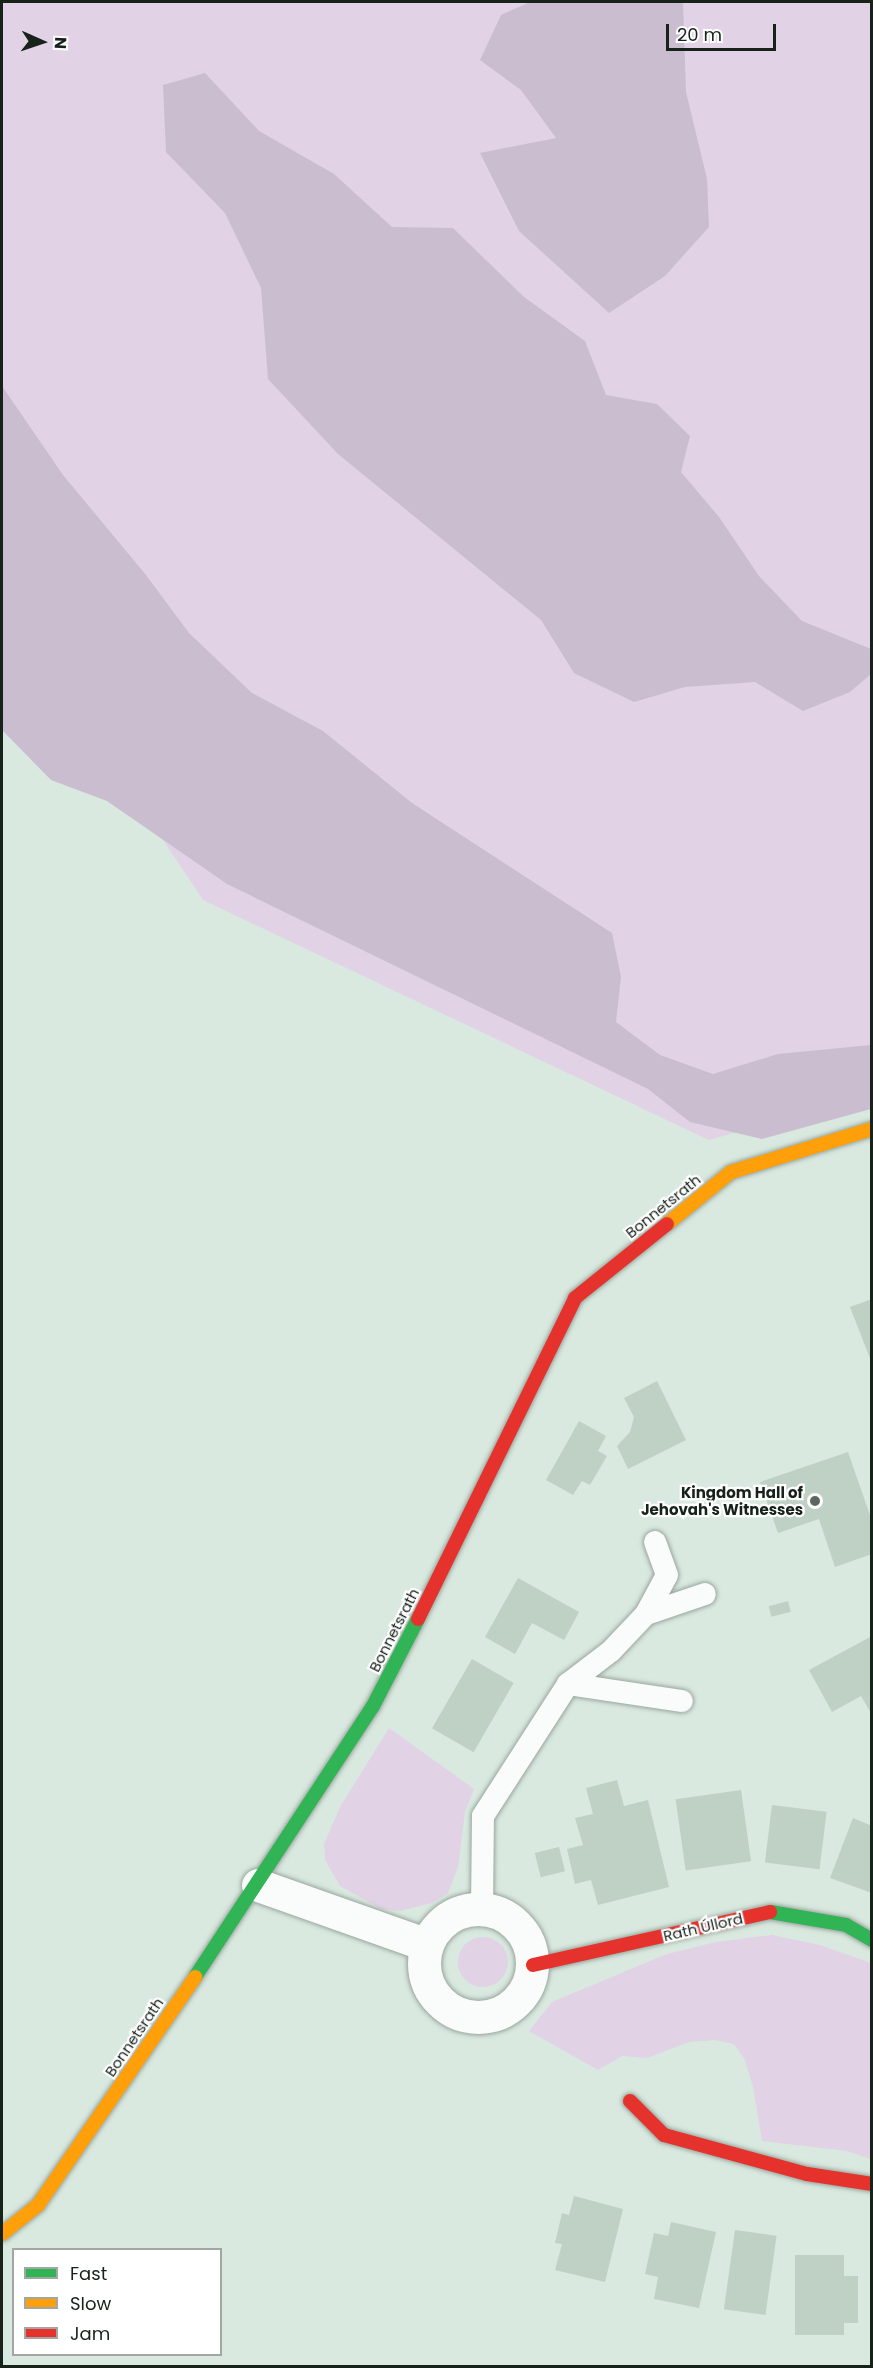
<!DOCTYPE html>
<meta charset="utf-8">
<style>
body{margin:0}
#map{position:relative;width:873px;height:2368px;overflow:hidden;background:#d9e9df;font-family:Poppins,sans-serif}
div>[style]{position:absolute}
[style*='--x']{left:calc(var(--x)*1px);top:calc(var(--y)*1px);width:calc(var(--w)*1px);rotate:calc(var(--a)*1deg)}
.green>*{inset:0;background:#e1d2e5}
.round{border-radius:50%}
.forest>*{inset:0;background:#cbbdd0}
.building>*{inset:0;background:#bfd0c5;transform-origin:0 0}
.roads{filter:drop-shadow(0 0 2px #9aa69f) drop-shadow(0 0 2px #9aa69f)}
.lane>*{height:22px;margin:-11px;padding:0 11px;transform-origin:11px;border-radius:11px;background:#f9fcfa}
.street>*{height:33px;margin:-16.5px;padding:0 16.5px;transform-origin:16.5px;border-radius:16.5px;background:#f9fcfa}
.street>.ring{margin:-16.5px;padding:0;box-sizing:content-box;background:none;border:33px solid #f9fcfa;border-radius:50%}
.fast>*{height:14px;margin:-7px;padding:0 7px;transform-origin:7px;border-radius:7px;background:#30b455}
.slow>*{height:14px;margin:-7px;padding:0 7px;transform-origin:7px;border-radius:7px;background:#ff9f0a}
.jam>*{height:14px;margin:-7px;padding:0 7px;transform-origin:7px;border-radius:7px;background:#e5322d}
.dots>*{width:16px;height:16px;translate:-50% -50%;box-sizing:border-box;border:3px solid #fff;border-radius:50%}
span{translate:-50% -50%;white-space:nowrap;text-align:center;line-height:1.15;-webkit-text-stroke:4.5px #fff;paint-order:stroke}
.street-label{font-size:15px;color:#17221b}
.poi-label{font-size:15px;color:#17221b;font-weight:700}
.right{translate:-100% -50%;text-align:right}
.frame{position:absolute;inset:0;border:3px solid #17221b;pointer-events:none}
.legend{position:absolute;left:12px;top:2248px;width:210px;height:108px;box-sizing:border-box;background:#fff;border:2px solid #a2a7a4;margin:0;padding:8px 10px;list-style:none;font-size:18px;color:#17221b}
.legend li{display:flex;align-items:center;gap:12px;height:30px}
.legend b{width:30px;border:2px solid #a2a7a4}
.north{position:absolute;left:12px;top:12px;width:60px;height:60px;-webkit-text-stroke:4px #fff;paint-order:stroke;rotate:93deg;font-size:16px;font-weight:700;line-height:24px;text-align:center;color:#17221b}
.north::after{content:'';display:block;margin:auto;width:21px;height:27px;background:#17221b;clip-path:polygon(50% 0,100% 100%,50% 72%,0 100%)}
.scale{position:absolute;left:666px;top:24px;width:110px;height:27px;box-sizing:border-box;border:3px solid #17221b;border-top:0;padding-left:8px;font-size:18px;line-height:21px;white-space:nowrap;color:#17221b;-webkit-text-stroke:4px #fff;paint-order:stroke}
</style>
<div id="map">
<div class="green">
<div style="clip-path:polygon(2px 2px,871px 2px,871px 1094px,709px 1140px,203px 900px,2px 599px)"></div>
<div style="clip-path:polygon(389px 1728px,474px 1789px,465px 1812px,458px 1867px,448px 1893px,432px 1903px,400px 1911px,381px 1909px,340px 1886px,325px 1860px,324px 1844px,340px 1807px)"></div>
<div style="clip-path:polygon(772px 1935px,820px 1945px,871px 1963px,871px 2159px,847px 2151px,762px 2141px,753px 2087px,745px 2060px,734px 2044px,715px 2040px,689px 2042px,647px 2058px,622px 2056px,598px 2070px,529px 2031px,552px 2002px,667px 1954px,716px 1942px)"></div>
<div class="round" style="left:458px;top:1937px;width:50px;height:50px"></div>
</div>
<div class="forest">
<div style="clip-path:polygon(530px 2px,683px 2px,686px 92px,707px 179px,709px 227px,665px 276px,609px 313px,519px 231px,480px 153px,556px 138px,521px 90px,480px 60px,501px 15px)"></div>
<div style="clip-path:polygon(205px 73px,259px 131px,334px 174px,392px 227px,453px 228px,524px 297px,585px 341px,606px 395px,657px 404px,690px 436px,681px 472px,719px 517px,759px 576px,802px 621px,871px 649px,871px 674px,850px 692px,803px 711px,755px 682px,685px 687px,634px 702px,574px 673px,541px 620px,338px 454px,268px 379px,261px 288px,225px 213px,166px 152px,163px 85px)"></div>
<div style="clip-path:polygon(2px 386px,63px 475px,146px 575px,189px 633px,252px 693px,323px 731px,412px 803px,612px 933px,621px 977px,616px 1022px,660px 1055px,713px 1074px,778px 1054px,871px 1045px,871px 1109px,762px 1139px,690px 1122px,648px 1089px,227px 884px,107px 801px,51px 780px,2px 730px)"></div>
</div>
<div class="building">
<div style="clip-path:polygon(872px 1299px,872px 1361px,871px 1361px,850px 1307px)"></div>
<div style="clip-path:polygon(657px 1381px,686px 1440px,628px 1469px,617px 1446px,630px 1432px,634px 1417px,624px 1398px)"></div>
<div style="clip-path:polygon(579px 1421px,606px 1436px,598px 1451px,607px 1456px,590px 1485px,582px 1481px,573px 1495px,546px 1480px)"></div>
<div style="clip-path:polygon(848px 1452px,872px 1521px,872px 1554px,835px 1567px,819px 1519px,778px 1533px,760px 1482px)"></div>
<div style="clip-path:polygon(518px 1578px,579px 1612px,564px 1640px,532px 1623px,515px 1654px,485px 1637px)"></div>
<div style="left:788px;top:1601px;width:11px;height:20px;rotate:75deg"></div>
<div style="clip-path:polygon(872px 1636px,872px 1715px,861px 1696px,832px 1712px,809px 1670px)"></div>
<div style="left:472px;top:1659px;width:48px;height:80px;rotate:30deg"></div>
<div style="clip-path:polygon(617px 1780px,624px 1806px,648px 1800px,669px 1887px,598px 1905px,591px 1880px,575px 1884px,567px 1849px,583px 1845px,575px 1818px,593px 1814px,586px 1788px)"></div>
<div style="left:741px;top:1790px;width:72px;height:66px;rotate:82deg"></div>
<div style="left:772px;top:1805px;width:55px;height:58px;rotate:7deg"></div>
<div style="clip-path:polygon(853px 1818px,872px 1826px,872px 1893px,830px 1878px)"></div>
<div style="left:559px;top:1847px;width:25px;height:25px;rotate:76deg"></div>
<div style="clip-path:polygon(574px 2196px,623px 2209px,605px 2282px,555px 2270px,562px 2244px,555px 2243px,562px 2213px,569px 2215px)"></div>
<div style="clip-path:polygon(671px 2222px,716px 2232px,699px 2308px,654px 2299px,658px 2277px,645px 2274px,654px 2233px,668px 2236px)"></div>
<div style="left:735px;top:2230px;width:42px;height:80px;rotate:8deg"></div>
<div style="clip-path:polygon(795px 2255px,844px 2255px,844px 2276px,858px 2276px,858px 2323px,844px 2323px,844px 2335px,795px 2335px)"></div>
</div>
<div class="roads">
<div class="lane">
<div style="--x:646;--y:1614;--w:44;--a:-61.7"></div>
<div style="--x:667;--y:1575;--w:35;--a:-110"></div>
<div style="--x:568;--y:1684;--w:54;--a:-37.5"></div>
<div style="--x:611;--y:1651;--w:51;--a:-46.6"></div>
<div style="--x:646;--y:1614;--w:62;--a:-18.7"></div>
<div style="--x:482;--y:1909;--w:93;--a:-89.4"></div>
<div style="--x:483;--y:1816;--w:157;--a:-57.2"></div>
<div style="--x:568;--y:1684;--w:115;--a:8.5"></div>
</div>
<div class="street">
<div style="--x:258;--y:1885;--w:179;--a:19.5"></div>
<div class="ring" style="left:424px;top:1909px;width:75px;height:75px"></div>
</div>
<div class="fast">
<div style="--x:770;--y:1912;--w:77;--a:9.7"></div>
<div style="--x:846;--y:1925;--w:30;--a:30"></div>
<div style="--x:195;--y:1977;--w:324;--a:-56.7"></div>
<div style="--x:373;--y:1706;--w:98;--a:-62.7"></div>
</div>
<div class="slow">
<div style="--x:667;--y:1224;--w:82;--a:-39.1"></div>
<div style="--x:731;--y:1172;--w:147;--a:-17"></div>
<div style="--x:2;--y:2234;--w:46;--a:-38.9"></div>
<div style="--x:38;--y:2205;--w:277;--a:-55.4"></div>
</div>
<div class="jam">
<div style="--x:418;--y:1619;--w:357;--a:-63.9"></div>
<div style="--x:575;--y:1298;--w:118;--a:-38.8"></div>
<div style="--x:533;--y:1965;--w:243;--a:-12.6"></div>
<div style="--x:630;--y:2101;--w:48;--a:45"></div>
<div style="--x:664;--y:2135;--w:148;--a:15.3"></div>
<div style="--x:807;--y:2174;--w:66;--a:8.7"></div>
</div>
</div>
<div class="dots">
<div style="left:815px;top:1501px;background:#5b6860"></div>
</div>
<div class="street-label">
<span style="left:663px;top:1206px;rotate:-39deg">Bonnetsrath</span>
<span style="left:394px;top:1630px;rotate:-63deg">Bonnetsrath</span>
<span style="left:703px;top:1927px;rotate:-13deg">Rath Úllord</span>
<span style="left:134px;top:2037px;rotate:-56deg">Bonnetsrath</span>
</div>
<div class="poi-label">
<span class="right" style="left:803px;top:1501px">Kingdom Hall of<br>Jehovah's Witnesses</span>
</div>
<div class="frame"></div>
<ul class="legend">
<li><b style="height:8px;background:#30b455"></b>Fast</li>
<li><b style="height:8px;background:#ff9f0a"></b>Slow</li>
<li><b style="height:8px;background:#e5322d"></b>Jam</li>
</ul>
<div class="north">N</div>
<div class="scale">20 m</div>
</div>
